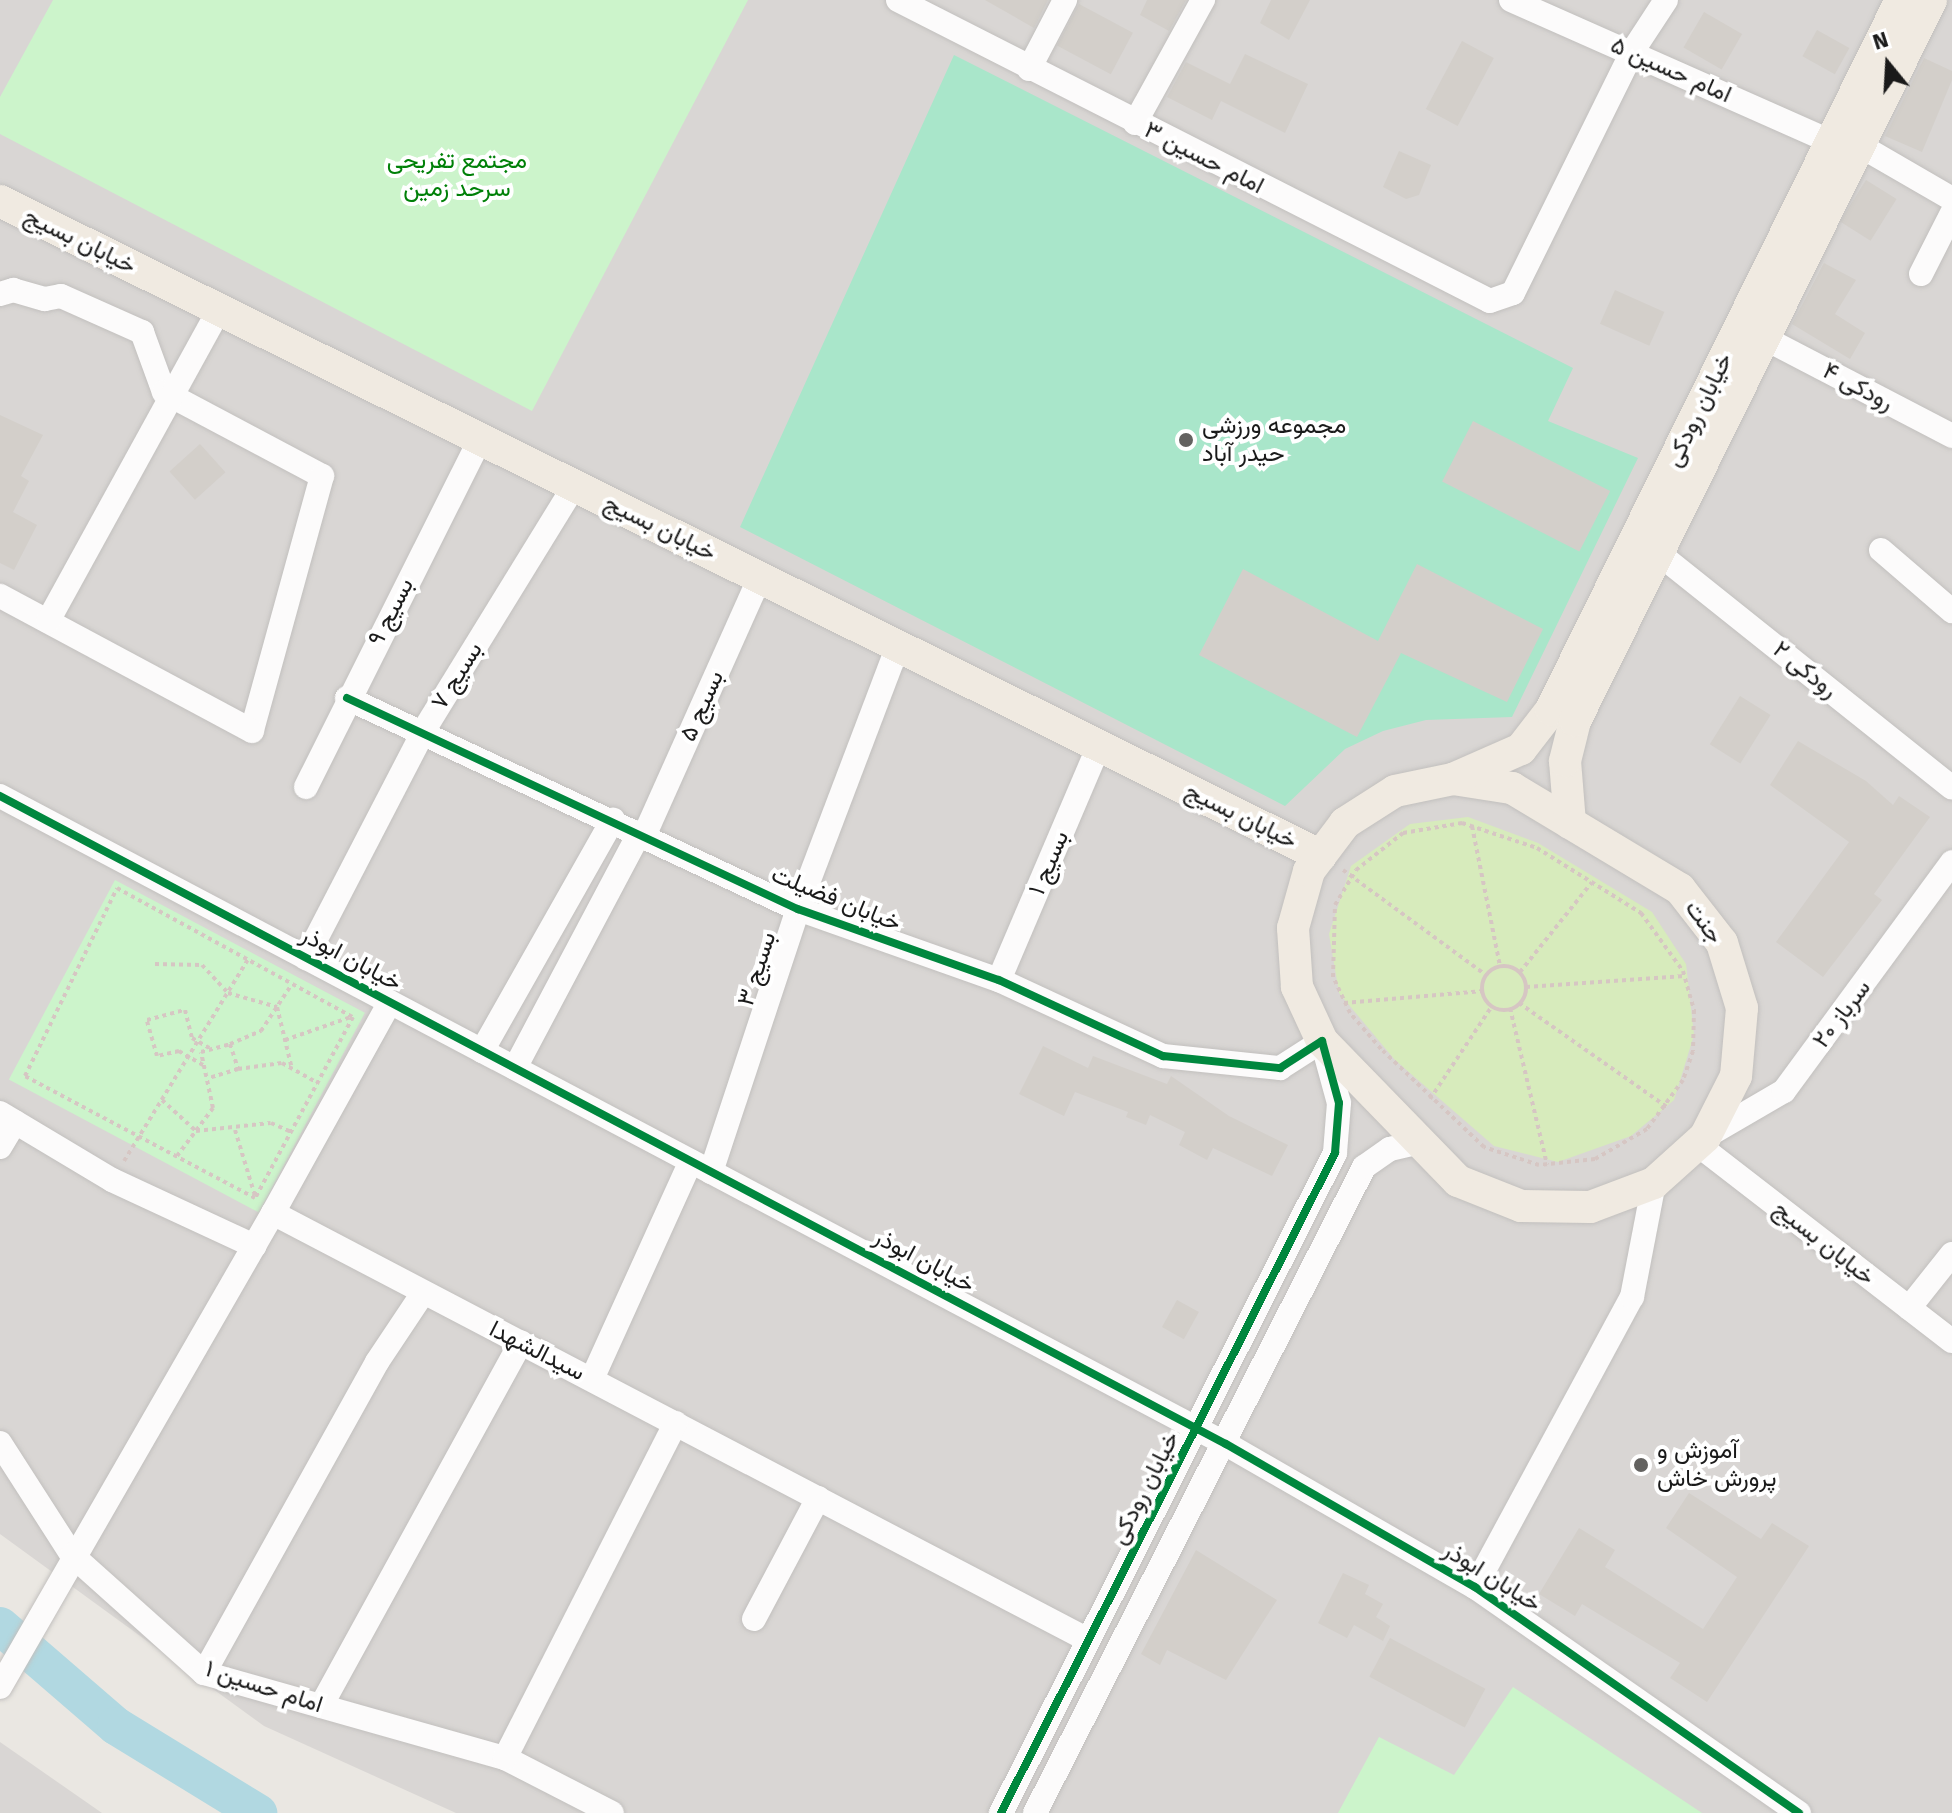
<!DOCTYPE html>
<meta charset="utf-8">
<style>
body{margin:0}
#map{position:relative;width:1952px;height:1813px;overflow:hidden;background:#eae7e2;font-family:"Fira Sans",Vazirmatn,sans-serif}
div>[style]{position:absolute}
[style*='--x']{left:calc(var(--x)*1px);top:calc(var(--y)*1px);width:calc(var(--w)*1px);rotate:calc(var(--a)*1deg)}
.residential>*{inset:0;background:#d9d6d4}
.grass>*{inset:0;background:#d7ebbc}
.park>*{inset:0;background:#ccf4cb;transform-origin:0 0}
.pitch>*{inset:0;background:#a9e6ca}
.river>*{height:38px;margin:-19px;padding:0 19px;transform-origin:19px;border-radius:19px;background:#b1d8e1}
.building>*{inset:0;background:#d3cfca;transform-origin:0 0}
.path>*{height:4px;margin-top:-2px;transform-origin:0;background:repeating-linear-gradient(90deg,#d6c6c3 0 4px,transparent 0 8px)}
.path>.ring{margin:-2px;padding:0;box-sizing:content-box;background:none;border:4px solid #d6c6c3;border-radius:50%}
.roads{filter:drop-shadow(0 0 2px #c2c0be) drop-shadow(0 0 2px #c2c0be)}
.minor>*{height:24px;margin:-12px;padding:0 12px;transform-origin:12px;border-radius:12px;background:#fcfbfb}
.major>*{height:32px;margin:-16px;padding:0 16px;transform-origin:16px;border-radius:16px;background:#f0eae1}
.cycleway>*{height:8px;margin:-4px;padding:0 4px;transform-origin:4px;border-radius:4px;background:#00873e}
.dots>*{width:22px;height:22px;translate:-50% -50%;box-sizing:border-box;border:4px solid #fff;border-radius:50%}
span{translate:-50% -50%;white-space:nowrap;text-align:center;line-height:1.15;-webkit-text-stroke:8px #fff;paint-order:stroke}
.street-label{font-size:24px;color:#1a1a1a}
.park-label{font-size:24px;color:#008008}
.poi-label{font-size:24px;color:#1a1a1a}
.left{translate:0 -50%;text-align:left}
.north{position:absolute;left:1848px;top:24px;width:80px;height:80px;-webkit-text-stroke:6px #fff;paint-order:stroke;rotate:342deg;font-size:22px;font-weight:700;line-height:32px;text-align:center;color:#1a1a1a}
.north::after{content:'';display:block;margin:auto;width:28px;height:36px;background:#1a1a1a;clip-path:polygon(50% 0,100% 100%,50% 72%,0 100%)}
</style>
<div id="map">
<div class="residential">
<div style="clip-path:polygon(0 0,1952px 0,1952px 1813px,456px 1813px,264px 1726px,0 1534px)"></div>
<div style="clip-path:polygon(0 1742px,102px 1813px,0 1813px)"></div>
</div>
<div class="grass">
<div style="clip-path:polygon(1468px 817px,1538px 843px,1652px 912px,1686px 964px,1694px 1035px,1674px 1100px,1631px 1136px,1558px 1162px,1494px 1146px,1395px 1060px,1339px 993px,1329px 934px,1351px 866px,1410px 824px)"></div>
</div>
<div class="park">
<div style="clip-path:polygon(53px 0,748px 0,532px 411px,0 134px,0 97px)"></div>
<div style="left:115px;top:880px;width:283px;height:226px;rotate:28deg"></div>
<div style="clip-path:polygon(1513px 1687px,1702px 1813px,1338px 1813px,1379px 1737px,1454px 1775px)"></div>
</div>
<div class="pitch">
<div style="clip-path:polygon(954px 55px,1573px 368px,1548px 421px,1638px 458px,1512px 717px,1426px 720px,1383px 731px,1345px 749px,1285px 806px,740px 527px)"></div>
</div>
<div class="river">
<div style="--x:0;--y:1626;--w:153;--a:40.8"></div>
<div style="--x:116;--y:1726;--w:167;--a:31.5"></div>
</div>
<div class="building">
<div style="clip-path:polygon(985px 0,1048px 0,1034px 28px)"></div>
<div style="clip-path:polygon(1147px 0,1186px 0,1169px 31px,1140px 15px)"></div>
<div style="clip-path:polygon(1271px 0,1310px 0,1289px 40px,1260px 23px)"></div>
<div style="left:1079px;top:4px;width:61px;height:47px;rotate:28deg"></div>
<div style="left:1704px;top:12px;width:44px;height:41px;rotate:30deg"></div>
<div style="left:1817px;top:30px;width:37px;height:30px;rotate:29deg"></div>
<div style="left:1462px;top:41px;width:36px;height:77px;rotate:28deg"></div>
<div style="clip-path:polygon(1245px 54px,1308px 84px,1285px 133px,1221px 101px,1212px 120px,1167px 97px,1186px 62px,1230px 84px)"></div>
<div style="clip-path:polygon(1924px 58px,1952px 71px,1952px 80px,1922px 152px,1885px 136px)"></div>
<div style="clip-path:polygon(1399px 151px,1431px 165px,1419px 195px,1406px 199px,1383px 187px)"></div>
<div style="left:1866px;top:180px;width:36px;height:49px;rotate:32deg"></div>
<div style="clip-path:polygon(1824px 263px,1856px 280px,1835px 314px,1865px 333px,1850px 359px,1792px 324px)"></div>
<div style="left:1615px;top:290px;width:54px;height:37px;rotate:24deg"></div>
<div style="clip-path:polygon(0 415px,43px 435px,21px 476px,29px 481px,13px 512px,37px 525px,14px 570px,0 563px)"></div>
<div style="left:1473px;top:421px;width:154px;height:68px;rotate:27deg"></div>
<div style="left:200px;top:444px;width:38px;height:41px;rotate:48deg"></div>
<div style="clip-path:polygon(1417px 564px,1543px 629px,1507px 702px,1401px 653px,1357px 737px,1199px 655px,1243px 569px,1378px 641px)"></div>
<div style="left:1740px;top:696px;width:36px;height:57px;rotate:32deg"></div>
<div style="clip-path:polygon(1798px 741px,1866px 781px,1893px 805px,1899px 796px,1930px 817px,1874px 894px,1882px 900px,1823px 977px,1776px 942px,1849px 842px,1770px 785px)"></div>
<div style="clip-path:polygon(1043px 1046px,1088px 1068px,1093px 1056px,1167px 1084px,1171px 1076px,1229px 1116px,1288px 1145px,1272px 1176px,1213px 1148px,1207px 1160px,1179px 1145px,1185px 1132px,1150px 1115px,1146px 1125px,1126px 1117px,1128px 1112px,1075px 1092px,1064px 1116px,1019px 1094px)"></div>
<div style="left:1177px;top:1300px;width:25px;height:31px;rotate:29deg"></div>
<div style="clip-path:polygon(1689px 1493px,1761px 1539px,1772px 1523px,1809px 1546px,1707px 1702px,1670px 1678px,1680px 1663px,1582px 1604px,1575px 1616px,1539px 1594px,1579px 1528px,1615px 1550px,1605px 1567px,1703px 1629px,1737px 1577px,1666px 1528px)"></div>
<div style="clip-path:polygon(1196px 1550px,1277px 1600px,1226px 1680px,1167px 1650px,1160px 1665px,1141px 1654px)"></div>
<div style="clip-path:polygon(1343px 1573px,1369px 1585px,1365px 1594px,1383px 1604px,1376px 1617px,1390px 1626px,1383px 1641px,1354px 1625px,1347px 1638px,1318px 1623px)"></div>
<div style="left:1390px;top:1638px;width:108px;height:44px;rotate:28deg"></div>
</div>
<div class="path">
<div style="--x:1462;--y:823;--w:79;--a:18.4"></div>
<div style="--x:1537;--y:848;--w:123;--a:32"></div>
<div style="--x:1641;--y:913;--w:72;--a:54.1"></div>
<div style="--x:1683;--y:971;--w:41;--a:74.2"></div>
<div style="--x:1694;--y:1010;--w:41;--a:91.4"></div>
<div style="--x:1693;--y:1051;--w:31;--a:109"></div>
<div style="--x:1683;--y:1080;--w:61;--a:126.3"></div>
<div style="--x:1647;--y:1129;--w:60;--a:150"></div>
<div style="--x:1595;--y:1159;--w:56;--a:173.9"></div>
<div style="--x:1539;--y:1165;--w:58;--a:-161.9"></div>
<div style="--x:1484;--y:1147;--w:142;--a:-136.4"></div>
<div style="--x:1381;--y:1049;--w:48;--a:-130.7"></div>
<div style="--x:1350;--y:1013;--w:40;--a:-115"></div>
<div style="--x:1333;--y:977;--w:72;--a:-88.4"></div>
<div style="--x:1335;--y:905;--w:41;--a:-59"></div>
<div style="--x:1356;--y:870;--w:60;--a:-38.2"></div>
<div style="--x:1403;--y:833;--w:60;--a:-9.6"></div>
<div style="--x:1472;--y:826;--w:143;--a:78.7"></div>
<div style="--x:1343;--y:870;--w:177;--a:36.3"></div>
<div style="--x:117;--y:888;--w:269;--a:28.7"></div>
<div style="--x:353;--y:1017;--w:206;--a:118.4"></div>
<div style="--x:255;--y:1198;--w:260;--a:-152.1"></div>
<div style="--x:25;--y:1076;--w:209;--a:-63.9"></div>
<div style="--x:155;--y:964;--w:47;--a:1.2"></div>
<div style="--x:202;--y:965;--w:38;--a:47"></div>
<div style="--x:228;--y:993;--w:51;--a:15.9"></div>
<div style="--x:277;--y:1007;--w:64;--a:76.4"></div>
<div class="ring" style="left:1482px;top:966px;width:40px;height:40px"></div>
<div style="--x:1520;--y:972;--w:115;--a:-51.3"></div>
<div style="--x:1526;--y:987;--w:159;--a:-4"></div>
<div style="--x:1344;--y:1003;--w:140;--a:-4.9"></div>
<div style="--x:1519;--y:1003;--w:181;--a:35.1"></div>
<div style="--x:1510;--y:1008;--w:161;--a:76.7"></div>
<div style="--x:285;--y:1040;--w:70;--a:-19.2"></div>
<div style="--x:230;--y:1044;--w:34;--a:-23"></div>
<div style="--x:261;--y:1031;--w:56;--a:-56.6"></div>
<div style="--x:203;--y:1065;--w:28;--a:-150"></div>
<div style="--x:179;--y:1051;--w:23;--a:167"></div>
<div style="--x:157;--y:1056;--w:37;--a:-106"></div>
<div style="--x:147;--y:1020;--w:39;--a:-15"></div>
<div style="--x:185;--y:1010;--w:29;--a:76"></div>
<div style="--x:192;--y:1038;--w:20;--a:30"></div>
<div style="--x:238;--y:1069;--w:44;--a:-7.8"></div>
<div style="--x:282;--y:1063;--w:41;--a:29.1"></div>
<div style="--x:1430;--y:1099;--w:112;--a:-56.3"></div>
<div style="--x:162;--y:1100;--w:46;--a:42.4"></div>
<div style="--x:196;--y:1131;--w:75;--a:-6.1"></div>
<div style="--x:271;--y:1123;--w:22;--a:24"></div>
<div style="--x:235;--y:1130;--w:69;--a:73.1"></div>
<div style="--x:177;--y:1156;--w:60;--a:-53.1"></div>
<div style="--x:213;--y:1108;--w:57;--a:-102.1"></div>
<div style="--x:201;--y:1052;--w:30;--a:-15"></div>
<div style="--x:230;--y:1044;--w:26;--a:72"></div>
<div style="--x:238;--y:1069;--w:31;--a:163"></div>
<div style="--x:124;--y:1161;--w:238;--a:-58.4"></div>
</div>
<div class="roads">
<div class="minor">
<div style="--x:898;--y:0;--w:664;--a:26.95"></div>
<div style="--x:1490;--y:301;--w:24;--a:-19"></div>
<div style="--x:1513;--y:293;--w:269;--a:-63.7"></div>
<div style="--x:1632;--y:52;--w:62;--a:-56.8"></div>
<div style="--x:1511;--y:0;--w:350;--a:23.9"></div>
<div style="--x:1029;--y:69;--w:78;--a:-62.4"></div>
<div style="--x:1135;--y:123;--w:141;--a:-61.1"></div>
<div style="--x:1859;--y:145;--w:108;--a:30.1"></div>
<div style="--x:1921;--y:274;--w:68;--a:-63.1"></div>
<div style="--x:0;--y:294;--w:14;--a:-17"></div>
<div style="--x:13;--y:290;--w:33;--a:16"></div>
<div style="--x:45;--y:299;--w:16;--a:-11"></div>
<div style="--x:61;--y:296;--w:89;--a:24"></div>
<div style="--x:142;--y:332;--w:64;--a:69.9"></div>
<div style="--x:164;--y:392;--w:179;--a:28"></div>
<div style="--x:322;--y:476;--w:264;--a:105.4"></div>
<div style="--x:252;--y:731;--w:286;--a:-151.8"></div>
<div style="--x:1764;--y:338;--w:212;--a:27.5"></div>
<div style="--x:1881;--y:550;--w:94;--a:40.7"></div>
<div style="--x:1658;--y:553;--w:376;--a:38.6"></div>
<div style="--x:48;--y:621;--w:355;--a:-61.2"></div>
<div style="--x:347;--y:698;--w:498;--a:25.1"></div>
<div style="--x:798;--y:909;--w:213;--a:19.5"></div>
<div style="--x:999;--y:980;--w:181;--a:24.9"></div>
<div style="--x:1163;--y:1056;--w:118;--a:5.9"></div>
<div style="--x:1280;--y:1068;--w:50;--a:-32.7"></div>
<div style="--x:1322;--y:1041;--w:64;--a:74.7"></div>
<div style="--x:1339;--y:1103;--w:50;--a:94.6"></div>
<div style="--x:1335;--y:1153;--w:740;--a:116.84"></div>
<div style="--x:306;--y:787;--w:389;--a:-63.4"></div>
<div style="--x:0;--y:796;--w:1387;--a:27.86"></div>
<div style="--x:1226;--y:1444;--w:287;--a:29.9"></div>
<div style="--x:1475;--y:1587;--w:395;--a:34.9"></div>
<div style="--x:645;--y:834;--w:282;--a:-65.9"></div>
<div style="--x:306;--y:958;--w:257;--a:-62.6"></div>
<div style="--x:424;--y:730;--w:286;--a:-58.4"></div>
<div style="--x:999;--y:980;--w:254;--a:-66.9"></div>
<div style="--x:482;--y:1051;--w:266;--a:-60.5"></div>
<div style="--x:515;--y:1068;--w:267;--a:-62.1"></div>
<div style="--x:0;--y:1113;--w:131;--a:30.9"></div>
<div style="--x:112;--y:1180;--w:157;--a:24.9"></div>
<div style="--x:254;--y:1246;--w:38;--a:-60"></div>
<div style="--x:273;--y:1213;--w:920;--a:27.65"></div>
<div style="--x:1705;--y:1137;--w:91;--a:-30.2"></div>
<div style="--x:1784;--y:1091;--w:284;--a:-53.7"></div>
<div style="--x:1697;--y:1144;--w:322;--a:37.7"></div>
<div style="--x:0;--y:1147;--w:29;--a:-59"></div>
<div style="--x:711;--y:1172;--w:277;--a:-71.7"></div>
<div style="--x:798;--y:909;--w:281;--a:-69.2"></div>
<div style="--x:273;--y:1213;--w:241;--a:-61"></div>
<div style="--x:1909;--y:1308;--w:69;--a:-51.5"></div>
<div style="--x:592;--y:1379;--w:239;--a:-65.6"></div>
<div style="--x:0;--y:1443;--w:133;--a:57.3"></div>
<div style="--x:72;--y:1555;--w:177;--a:41.8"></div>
<div style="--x:204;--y:1673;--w:313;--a:15.8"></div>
<div style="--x:505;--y:1758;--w:120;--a:27.2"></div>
<div style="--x:1475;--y:1587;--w:330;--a:-61.6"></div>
<div style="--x:1632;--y:1297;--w:116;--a:-79.1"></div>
<div style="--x:754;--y:1619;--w:137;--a:-62.1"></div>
<div style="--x:204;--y:1673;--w:356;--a:-60.9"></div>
<div style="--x:377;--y:1362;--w:83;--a:-56.3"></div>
<div style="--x:0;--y:1687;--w:509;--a:-60.06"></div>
<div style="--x:321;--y:1706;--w:415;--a:-61.2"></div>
<div style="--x:505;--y:1758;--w:376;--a:-63"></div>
<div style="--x:1035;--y:1813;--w:725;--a:-63.01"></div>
<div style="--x:1364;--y:1167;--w:32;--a:-35"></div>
<div style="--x:1390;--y:1149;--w:32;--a:-13"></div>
</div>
<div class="major">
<div style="--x:0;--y:201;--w:1474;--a:26.37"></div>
<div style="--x:1453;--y:779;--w:60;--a:8.7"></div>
<div style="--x:1512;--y:788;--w:196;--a:31"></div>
<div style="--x:1680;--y:889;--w:68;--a:52.1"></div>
<div style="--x:1722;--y:943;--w:68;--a:72.9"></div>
<div style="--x:1742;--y:1008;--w:68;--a:95"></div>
<div style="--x:1736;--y:1076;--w:68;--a:116.9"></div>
<div style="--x:1705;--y:1137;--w:69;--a:138"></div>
<div style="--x:1654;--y:1183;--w:68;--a:159.4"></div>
<div style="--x:1590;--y:1207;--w:69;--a:-179.2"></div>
<div style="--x:1521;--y:1206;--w:68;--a:-158.4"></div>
<div style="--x:1458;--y:1181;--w:195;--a:-134.2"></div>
<div style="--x:1322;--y:1041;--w:60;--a:-114.8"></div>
<div style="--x:1297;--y:987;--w:59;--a:-93.9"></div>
<div style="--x:1293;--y:928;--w:59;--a:-74.3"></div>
<div style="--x:1309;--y:871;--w:60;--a:-53.1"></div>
<div style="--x:1345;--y:823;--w:59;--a:-32.6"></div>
<div style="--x:1395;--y:791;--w:59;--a:-11.7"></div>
<div style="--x:1453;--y:779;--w:74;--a:-23.8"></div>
<div style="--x:1521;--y:749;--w:49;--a:-52.4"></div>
<div style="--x:1551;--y:710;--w:792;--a:-63.76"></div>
<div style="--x:1570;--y:823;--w:62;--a:-94.6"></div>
<div style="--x:1565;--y:761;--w:41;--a:-76"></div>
<div style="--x:1575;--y:721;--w:804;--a:-63.72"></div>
</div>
</div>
<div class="cycleway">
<div style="--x:347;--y:698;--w:498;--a:25.1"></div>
<div style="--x:798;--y:909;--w:213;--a:19.5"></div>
<div style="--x:999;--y:980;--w:181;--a:24.9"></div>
<div style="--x:1163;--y:1056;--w:118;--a:5.9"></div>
<div style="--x:1280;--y:1068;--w:50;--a:-32.7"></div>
<div style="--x:1322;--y:1041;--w:64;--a:74.7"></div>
<div style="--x:1339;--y:1103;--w:50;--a:94.6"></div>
<div style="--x:1335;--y:1153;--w:740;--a:116.84"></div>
<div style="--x:0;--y:796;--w:1387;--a:27.86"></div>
<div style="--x:1226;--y:1444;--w:287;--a:29.9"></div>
<div style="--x:1475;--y:1587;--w:395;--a:34.9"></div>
</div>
<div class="dots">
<div style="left:1186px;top:440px;background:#636260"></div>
<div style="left:1641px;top:1465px;background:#636260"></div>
</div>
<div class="street-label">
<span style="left:1671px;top:70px;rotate:24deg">امام حسین ۵</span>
<span style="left:1204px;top:158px;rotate:27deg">امام حسین ۳</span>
<span style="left:80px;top:241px;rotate:26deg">خیابان بسیج</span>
<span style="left:1858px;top:387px;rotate:28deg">رودکی ۴</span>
<span style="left:1699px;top:410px;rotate:-64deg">خیابان رودکی</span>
<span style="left:660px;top:528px;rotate:26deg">خیابان بسیج</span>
<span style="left:391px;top:612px;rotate:-63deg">بسیج ۹</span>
<span style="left:1805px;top:670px;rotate:39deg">رودکی ۲</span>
<span style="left:457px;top:676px;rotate:-58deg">بسیج ۷</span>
<span style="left:702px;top:706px;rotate:-66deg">بسیج ۵</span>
<span style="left:1241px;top:816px;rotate:26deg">خیابان بسیج</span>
<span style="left:1049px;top:863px;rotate:-67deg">بسیج ۱</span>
<span style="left:836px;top:899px;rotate:22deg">خیابان فضیلت</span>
<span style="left:1704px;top:922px;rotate:54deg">جنت</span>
<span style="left:351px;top:959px;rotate:28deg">خیابان ابوذر</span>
<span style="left:757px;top:969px;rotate:-72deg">بسیج ۳</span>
<span style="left:1842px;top:1014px;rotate:-53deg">سرباز ۲۰</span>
<span style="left:1824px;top:1243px;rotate:38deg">خیابان بسیج</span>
<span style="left:924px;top:1261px;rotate:28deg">خیابان ابوذر</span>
<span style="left:537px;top:1351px;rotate:27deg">سیدالشهدا</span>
<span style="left:1145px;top:1488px;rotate:-63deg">خیابان رودکی</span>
<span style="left:1492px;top:1577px;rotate:32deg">خیابان ابوذر</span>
<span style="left:264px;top:1687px;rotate:18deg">امام حسین ۱</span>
</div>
<div class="park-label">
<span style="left:457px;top:175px">مجتمع تفریحی<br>سرحد زمین</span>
</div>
<div class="poi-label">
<span class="left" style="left:1202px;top:440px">مجموعه ورزشی<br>حیدر آباد</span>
<span class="left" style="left:1657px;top:1465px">آموزش و<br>پرورش خاش</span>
</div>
<div class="north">N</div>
</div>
